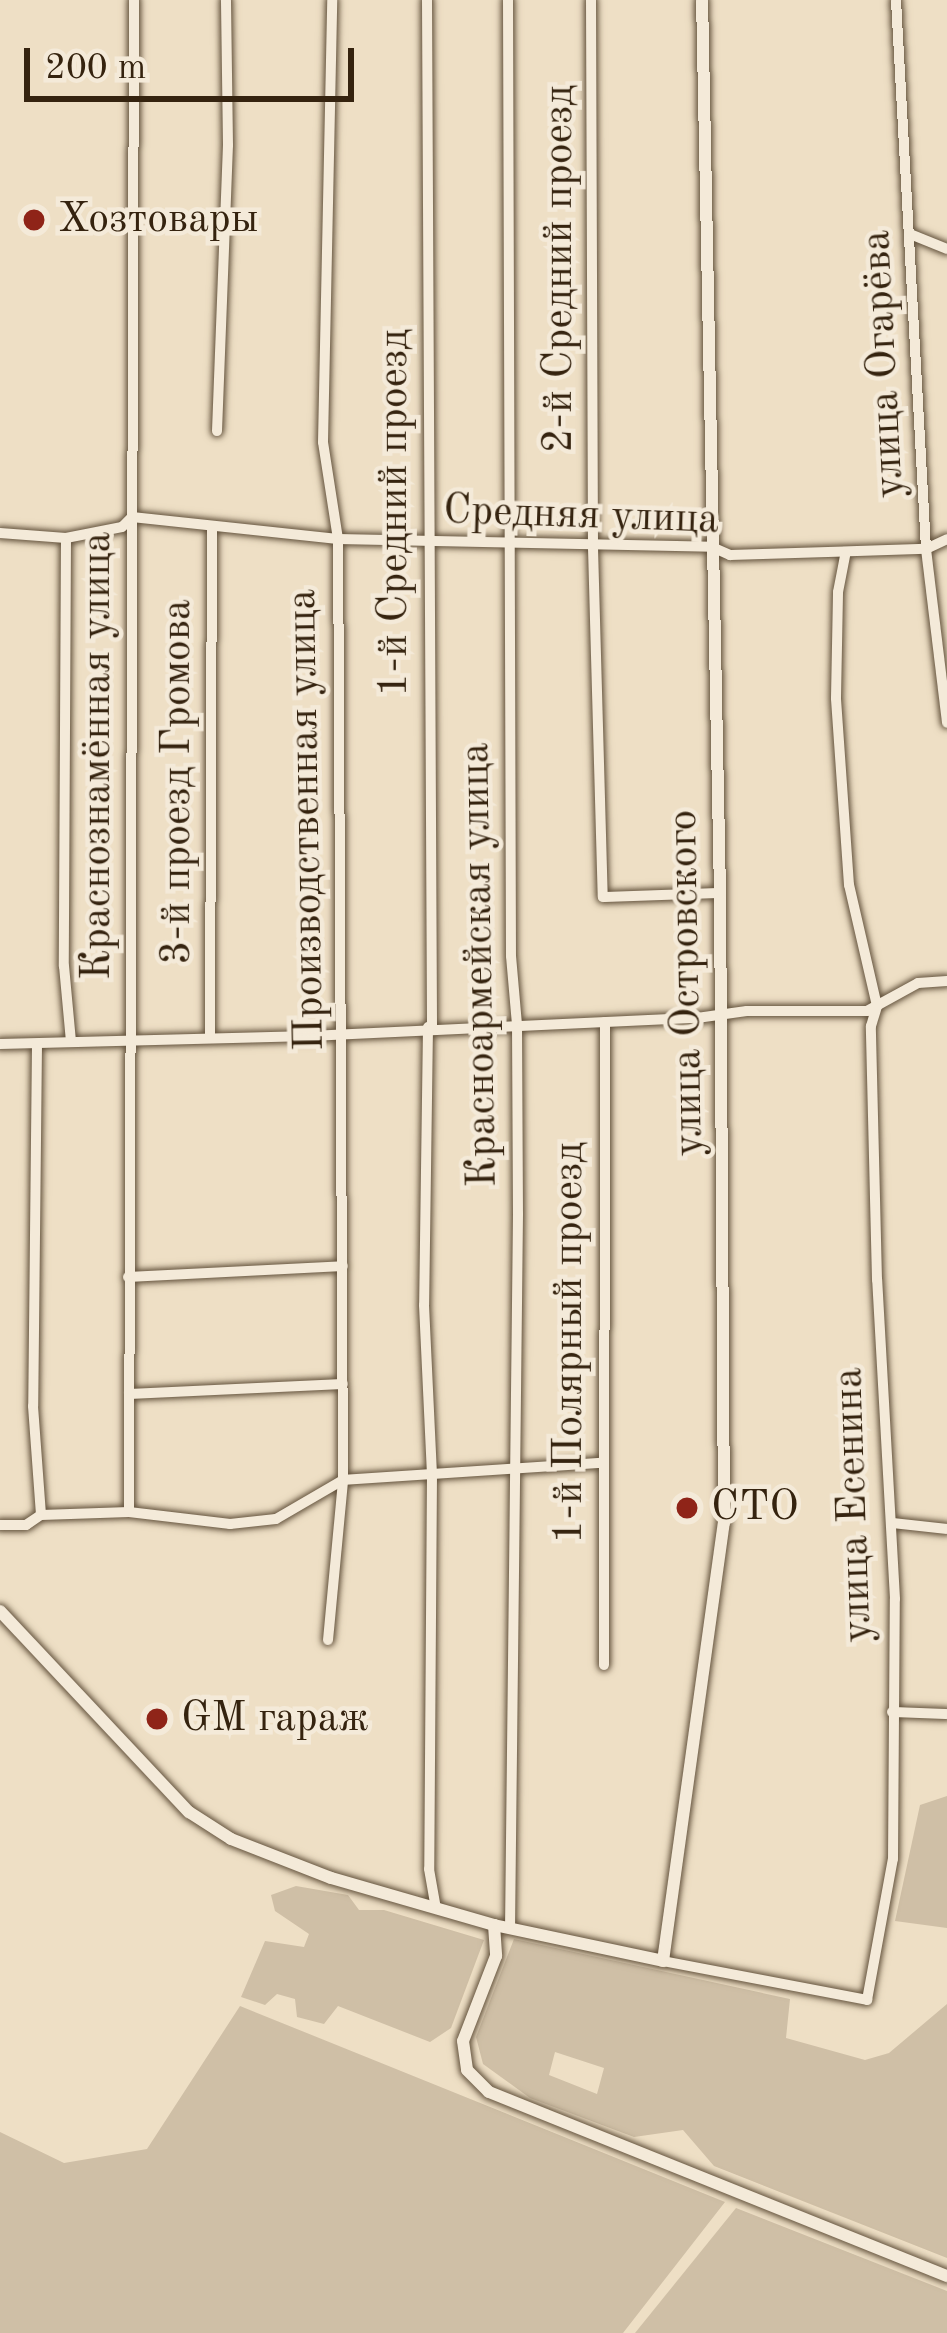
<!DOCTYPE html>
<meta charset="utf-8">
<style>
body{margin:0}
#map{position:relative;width:947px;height:2333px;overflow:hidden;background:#eedfc5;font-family:"Old Standard TT",serif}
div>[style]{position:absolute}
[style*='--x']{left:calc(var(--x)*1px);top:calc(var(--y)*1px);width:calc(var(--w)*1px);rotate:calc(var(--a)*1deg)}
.green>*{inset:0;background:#cfbfa6}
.roads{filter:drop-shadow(0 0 3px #63523c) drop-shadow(0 0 3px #63523c)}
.minor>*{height:10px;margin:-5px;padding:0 5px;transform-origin:5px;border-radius:5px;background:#f4ead9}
.tertiary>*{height:12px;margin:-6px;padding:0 6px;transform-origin:6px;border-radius:6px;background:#f4ead9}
.dots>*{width:33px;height:33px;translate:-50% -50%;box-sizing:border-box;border:6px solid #f4ead9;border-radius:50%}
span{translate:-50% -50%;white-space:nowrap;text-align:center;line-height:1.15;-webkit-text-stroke:9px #f4ead9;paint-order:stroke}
.poi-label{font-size:42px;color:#35230f}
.left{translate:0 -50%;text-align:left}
.street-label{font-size:42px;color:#35230f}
.scale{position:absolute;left:24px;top:48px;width:330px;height:54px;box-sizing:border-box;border:6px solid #35230f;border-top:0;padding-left:15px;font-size:36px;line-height:42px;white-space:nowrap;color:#35230f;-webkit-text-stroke:9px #f4ead9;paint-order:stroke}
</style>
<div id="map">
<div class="green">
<div style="clip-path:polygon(947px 1796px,947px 1928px,895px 1921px,920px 1805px)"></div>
<div style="clip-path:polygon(296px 1886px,348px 1895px,359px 1910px,384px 1910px,484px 1940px,451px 2028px,430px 2042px,338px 2006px,324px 2024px,297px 2017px,295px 1999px,277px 1994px,265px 2005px,241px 1997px,265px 1941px,304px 1947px,309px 1934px,275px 1911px,271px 1895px)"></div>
<div style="clip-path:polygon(evenodd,514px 1939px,790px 1999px,786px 2038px,865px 2060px,889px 2053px,947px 2004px,947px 2258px,714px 2166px,683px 2130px,634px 2137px,530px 2098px,483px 2064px,476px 2037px,514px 1939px,555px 2052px,604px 2068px,597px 2094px,549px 2075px,555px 2052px)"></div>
<div style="clip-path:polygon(240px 2006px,725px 2202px,623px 2333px,0 2333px,0 2132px,64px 2163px,147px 2149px)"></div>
<div style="clip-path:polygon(736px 2208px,947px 2291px,947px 2333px,635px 2333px)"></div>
</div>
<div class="roads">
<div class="minor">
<div style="--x:427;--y:0;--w:1026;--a:89.72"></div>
<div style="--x:508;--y:0;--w:956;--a:89.82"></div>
<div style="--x:511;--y:956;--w:68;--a:85"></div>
<div style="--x:517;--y:1024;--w:190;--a:89.7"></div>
<div style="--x:518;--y:1214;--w:714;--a:90.64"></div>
<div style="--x:591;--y:0;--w:548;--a:89.79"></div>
<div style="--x:593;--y:548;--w:349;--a:88.4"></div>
<div style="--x:603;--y:897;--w:117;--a:-2"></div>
<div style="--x:896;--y:0;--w:550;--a:86.87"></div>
<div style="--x:926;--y:549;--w:175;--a:83.1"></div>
<div style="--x:910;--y:234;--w:40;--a:22"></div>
<div style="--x:217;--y:431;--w:286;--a:-87.8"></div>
<div style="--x:228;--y:145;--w:145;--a:-90.8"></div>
<div style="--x:0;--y:533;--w:66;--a:4.3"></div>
<div style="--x:66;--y:538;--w:57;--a:-11.1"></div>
<div style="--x:122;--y:527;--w:14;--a:-45"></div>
<div style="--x:132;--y:517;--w:207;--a:6.1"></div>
<div style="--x:338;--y:539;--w:374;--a:1.2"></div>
<div style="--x:712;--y:547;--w:20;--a:24"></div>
<div style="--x:730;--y:555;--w:196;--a:-1.8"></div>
<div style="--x:926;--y:549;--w:23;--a:-25"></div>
<div style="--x:66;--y:538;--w:428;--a:90.3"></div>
<div style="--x:64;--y:966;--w:76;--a:84.7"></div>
<div style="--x:428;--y:1027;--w:278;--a:90.8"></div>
<div style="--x:424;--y:1305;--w:169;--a:87.3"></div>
<div style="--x:432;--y:1474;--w:395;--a:90.4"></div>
<div style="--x:429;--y:1869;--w:40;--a:80"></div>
<div style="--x:210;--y:1038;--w:512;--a:-89.78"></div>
<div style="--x:0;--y:1044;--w:310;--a:-1.5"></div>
<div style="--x:310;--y:1036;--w:387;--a:-2.7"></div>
<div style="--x:697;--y:1018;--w:50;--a:-8"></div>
<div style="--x:747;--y:1011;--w:120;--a:0"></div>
<div style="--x:867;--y:1011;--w:58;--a:-28.8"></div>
<div style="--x:918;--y:983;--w:29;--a:-4"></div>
<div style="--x:37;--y:1044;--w:362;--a:90.6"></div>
<div style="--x:33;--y:1406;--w:109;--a:85.8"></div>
<div style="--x:128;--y:1277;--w:215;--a:-2.9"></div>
<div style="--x:129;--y:1394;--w:214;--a:-2.7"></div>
<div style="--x:129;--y:1512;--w:1512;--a:-89.81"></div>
<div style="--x:893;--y:1523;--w:54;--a:6.3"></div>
<div style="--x:0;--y:1525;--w:26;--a:0"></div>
<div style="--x:26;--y:1525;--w:18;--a:-34"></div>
<div style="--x:41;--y:1515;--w:88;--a:-2"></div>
<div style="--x:129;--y:1512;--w:102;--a:6.8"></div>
<div style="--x:230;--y:1524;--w:46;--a:-6.2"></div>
<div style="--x:276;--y:1519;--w:78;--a:-30.2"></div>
<div style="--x:343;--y:1480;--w:258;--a:-3.8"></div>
<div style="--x:328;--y:1640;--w:161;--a:-84.6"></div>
<div style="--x:343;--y:1480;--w:941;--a:-90.3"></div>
<div style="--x:338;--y:539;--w:98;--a:-98.8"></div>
<div style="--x:323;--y:442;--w:442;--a:-88.8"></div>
<div style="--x:604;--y:1665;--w:643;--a:-89.91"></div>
<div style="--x:892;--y:1712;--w:55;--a:2.1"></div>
<div style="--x:663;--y:1961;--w:208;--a:10.8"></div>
<div style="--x:867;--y:2000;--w:143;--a:-79.6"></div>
<div style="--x:893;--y:1859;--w:260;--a:-89.6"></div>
<div style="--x:895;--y:1599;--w:320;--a:-93.2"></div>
<div style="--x:877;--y:1280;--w:254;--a:-91.4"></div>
<div style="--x:871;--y:1026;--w:21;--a:-73"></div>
<div style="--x:877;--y:1006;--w:124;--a:-103"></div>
<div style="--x:849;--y:885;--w:187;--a:-94"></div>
<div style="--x:836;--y:698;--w:106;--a:-88.9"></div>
<div style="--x:838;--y:592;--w:38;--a:-79"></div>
</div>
<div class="tertiary">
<div style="--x:0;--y:1611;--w:276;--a:46.8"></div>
<div style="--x:189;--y:1812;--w:50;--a:32.7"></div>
<div style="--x:231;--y:1839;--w:107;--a:21.3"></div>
<div style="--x:331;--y:1878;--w:170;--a:16.1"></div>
<div style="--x:494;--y:1925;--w:173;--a:12"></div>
<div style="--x:663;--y:1961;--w:442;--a:-82.1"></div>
<div style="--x:724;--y:1523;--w:630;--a:-90.36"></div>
<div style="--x:720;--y:893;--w:893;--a:-91.15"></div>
<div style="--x:494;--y:1925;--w:31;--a:86"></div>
<div style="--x:496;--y:1956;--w:91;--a:111.2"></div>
<div style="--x:463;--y:2041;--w:29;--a:82"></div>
<div style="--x:467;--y:2070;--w:31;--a:45"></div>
<div style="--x:489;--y:2092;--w:494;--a:21.9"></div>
</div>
</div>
<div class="dots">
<div style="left:34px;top:220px;background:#8f2418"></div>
<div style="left:687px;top:1508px;background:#8f2418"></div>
<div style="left:157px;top:1719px;background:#8f2418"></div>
</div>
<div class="poi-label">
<span class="left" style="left:58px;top:220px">Хозтовары</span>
<span class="left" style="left:711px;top:1508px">СТО</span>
<span class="left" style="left:181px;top:1719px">GM гараж</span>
</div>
<div class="street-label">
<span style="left:560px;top:269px;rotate:-90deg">2-й Средний проезд</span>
<span style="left:884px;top:364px;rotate:-93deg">улица Огарёва</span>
<span style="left:395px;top:513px;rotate:-90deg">1-й Средний проезд</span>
<span style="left:581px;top:516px;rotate:2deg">Средняя улица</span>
<span style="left:98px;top:756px;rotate:-90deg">Краснознамённая улица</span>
<span style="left:178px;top:782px;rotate:-90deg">3-й проезд Громова</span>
<span style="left:307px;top:820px;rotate:-91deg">Производственная улица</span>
<span style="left:480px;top:965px;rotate:-91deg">Красноармейская улица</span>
<span style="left:687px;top:983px;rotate:-91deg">улица Островского</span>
<span style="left:570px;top:1343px;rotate:-90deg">1-й Полярный проезд</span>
<span style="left:854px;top:1505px;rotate:-92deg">улица Есенина</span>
</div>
<div class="scale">200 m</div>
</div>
